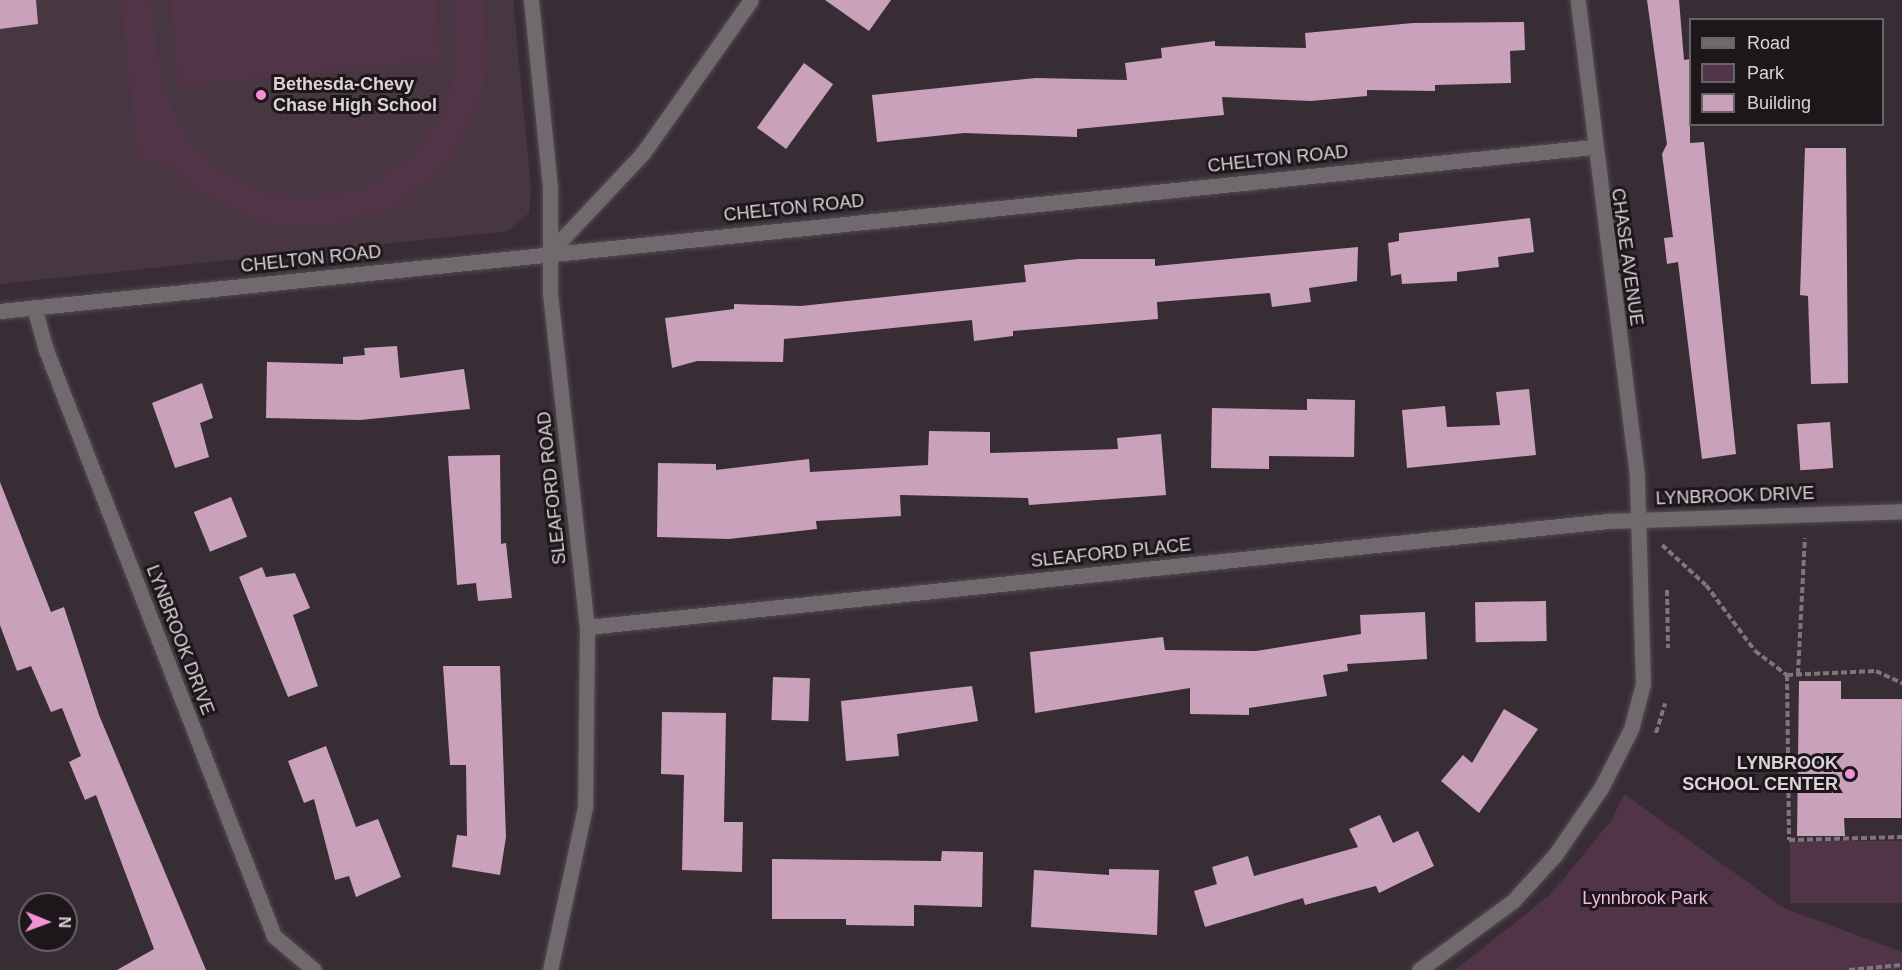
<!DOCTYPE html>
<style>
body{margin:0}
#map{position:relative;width:1902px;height:970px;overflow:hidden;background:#392d35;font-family:Helvetica,sans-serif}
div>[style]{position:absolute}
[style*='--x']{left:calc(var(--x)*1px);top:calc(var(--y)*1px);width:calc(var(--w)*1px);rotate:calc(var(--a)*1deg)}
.built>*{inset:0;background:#483641}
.green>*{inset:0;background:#513448;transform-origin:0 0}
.building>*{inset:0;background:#c9a1bb;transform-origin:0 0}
.path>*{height:4px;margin-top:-2px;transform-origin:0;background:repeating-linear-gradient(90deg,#7f757c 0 6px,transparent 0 9px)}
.roads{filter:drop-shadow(0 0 2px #564b52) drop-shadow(0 0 2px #564b52)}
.minor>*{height:15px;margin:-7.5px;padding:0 7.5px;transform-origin:7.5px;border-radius:7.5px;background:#706a6e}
.dots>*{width:16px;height:16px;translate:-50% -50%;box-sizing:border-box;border:3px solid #1d171b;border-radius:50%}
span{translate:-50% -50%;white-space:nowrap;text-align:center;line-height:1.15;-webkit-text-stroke:6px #1d171b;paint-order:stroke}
.poi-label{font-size:18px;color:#dbd3d8;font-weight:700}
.left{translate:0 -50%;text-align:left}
.right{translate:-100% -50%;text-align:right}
.street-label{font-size:18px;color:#dbd3d8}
.park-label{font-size:18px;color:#f7b9e2}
.legend{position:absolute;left:1689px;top:18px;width:195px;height:108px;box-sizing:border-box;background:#1d171b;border:2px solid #696267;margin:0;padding:8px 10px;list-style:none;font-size:18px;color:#dbd3d8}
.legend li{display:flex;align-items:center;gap:12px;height:30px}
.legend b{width:30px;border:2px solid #696267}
.north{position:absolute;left:18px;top:892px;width:60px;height:60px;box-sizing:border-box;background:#1d171b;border:2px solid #696267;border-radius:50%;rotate:91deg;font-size:16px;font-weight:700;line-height:24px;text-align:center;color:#dbd3d8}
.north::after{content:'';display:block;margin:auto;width:21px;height:27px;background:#f391d5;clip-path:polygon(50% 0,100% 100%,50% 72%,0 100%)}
</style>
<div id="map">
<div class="built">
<div style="clip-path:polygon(0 0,513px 0,531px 190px,529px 213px,508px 231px,0 284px)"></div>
</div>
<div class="green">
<div style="clip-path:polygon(121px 0,151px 0,162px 85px,190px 142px,226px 175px,265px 192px,312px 198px,358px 190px,387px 175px,420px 147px,443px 114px,455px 75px,453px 0,483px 0,487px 66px,481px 97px,444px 167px,394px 207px,321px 228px,257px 222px,200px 194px,164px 161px,138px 163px)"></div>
<div style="clip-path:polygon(170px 0,435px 0,441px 59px,179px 87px)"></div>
<div style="clip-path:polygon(1624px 794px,1784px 908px,1902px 952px,1902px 970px,1455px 970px,1550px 895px,1611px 821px)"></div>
<div style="left:1902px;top:841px;width:62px;height:112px;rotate:90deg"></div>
</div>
<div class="building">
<div style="clip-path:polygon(0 0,36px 0,38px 24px,0 29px)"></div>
<div style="clip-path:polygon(825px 0,891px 0,869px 31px)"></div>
<div style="clip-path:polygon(1647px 0,1679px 0,1684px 60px,1690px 59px,1690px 143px,1704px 142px,1736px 454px,1702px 459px,1678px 262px,1667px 264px,1664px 238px,1673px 237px,1662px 154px,1667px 144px)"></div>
<div style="clip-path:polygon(1524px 22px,1525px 50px,1510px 51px,1511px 83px,1435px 85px,1435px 91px,1367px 90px,1367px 96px,1311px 101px,1222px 97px,1224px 115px,1077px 129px,1077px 137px,964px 133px,877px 142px,872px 95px,1036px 78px,1127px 80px,1125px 63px,1162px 58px,1161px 48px,1215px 41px,1215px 46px,1306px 48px,1305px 33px,1413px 23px)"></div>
<div style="left:804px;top:63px;width:36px;height:80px;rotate:36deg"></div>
<div style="clip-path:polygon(1805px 148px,1846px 148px,1848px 383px,1811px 384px,1808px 296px,1800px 295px)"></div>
<div style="clip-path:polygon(1530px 218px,1534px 252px,1498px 257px,1499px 267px,1457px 272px,1457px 281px,1402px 284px,1401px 274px,1391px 276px,1388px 243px,1399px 241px,1399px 233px)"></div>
<div style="clip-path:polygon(1358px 247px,1357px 281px,1309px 288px,1311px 302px,1272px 307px,1270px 293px,1157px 302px,1158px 319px,1013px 331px,1013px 336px,974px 341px,972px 320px,784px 339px,783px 362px,697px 361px,672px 368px,665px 318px,734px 309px,734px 304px,801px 306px,1026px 282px,1024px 265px,1078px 259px,1155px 259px,1155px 266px)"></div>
<div style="clip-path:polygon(397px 346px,400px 378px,464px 369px,470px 409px,360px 420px,266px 418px,267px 362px,343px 364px,343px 357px,365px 355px,364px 348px)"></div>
<div style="clip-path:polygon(202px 383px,213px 418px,200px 423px,209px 457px,175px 468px,152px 403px)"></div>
<div style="clip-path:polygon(1529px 389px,1536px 455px,1407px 468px,1402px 410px,1445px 406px,1447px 427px,1500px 425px,1496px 392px)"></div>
<div style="clip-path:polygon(1307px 399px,1355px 400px,1354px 457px,1269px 456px,1269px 469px,1211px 468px,1212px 408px,1307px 410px)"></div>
<div style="left:1830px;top:422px;width:46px;height:33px;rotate:86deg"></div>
<div style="clip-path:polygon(929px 431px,990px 432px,990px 453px,1118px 449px,1117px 438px,1161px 434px,1166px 495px,1029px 505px,1028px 498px,900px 495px,901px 516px,816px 521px,817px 529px,729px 539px,657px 537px,658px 463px,716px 464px,716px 470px,809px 459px,810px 472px,928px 465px)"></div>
<div style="clip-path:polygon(500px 455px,501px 544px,506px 543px,512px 598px,478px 601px,476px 583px,457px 585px,448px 456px)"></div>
<div style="clip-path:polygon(0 482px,51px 612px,64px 607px,99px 715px,206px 970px,117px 970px,154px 949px,96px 795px,85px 800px,69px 762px,81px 756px,62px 708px,51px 712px,31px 666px,17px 671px,0 625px)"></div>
<div style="left:231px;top:497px;width:43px;height:40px;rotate:68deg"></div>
<div style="clip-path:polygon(262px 567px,266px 577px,295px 573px,310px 608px,293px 615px,318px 686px,288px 697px,239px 577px)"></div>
<div style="left:1546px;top:601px;width:40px;height:71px;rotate:89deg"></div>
<div style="clip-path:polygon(1425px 612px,1427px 659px,1347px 664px,1348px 671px,1323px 675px,1327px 696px,1249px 708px,1249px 715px,1190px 714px,1190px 688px,1035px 713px,1030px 652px,1163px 637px,1165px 650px,1256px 651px,1361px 634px,1360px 615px)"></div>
<div style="clip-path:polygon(443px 666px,500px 666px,506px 837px,500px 875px,452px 867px,457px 835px,467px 836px,466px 765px,450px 765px)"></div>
<div style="left:773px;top:677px;width:37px;height:43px;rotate:2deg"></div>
<div style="clip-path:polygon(1799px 681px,1841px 681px,1841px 699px,1902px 699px,1901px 818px,1844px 818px,1845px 836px,1797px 836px)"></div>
<div style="clip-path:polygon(972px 686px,978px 721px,897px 734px,899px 756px,846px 761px,841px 701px)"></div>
<div style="clip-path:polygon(1504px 709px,1538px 729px,1479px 813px,1441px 781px,1463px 755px,1472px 763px)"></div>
<div style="clip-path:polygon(662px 712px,726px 713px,724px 822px,743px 822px,742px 872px,682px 870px,684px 775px,661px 774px)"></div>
<div style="clip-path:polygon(326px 746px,356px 827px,378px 819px,401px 877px,356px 897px,349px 876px,335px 880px,314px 799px,304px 803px,288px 761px)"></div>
<div style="clip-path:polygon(1380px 815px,1393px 843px,1418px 831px,1434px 866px,1379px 893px,1376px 886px,1305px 905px,1303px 898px,1205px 927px,1194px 891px,1217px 884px,1212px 867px,1248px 856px,1254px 876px,1358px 847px,1349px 829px)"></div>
<div style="clip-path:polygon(942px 851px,983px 852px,982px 907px,914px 905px,914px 926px,846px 925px,846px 919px,772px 919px,772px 859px,941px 861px)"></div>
<div style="clip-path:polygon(1109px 869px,1159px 870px,1157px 935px,1031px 927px,1034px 870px,1109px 875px)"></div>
</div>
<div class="path">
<div style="--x:1662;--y:545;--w:59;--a:42.3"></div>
<div style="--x:1706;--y:585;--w:82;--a:53.4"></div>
<div style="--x:1755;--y:651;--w:40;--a:37"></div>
<div style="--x:1787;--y:675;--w:89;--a:-2.6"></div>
<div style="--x:1876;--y:671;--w:29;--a:25"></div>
<div style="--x:1667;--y:590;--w:58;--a:89"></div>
<div style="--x:1798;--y:674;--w:136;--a:-87.1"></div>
<div style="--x:1787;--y:675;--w:165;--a:89.3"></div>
<div style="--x:1789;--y:840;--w:113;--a:-1.5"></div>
<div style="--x:1656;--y:733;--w:31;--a:-73"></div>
<div style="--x:1849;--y:970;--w:53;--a:-5.4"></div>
</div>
<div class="roads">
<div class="minor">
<div style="--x:531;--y:0;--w:188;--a:84.2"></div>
<div style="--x:550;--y:187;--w:106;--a:90"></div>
<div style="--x:550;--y:293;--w:336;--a:83.7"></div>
<div style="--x:587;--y:627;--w:180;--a:90.6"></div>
<div style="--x:585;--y:807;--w:167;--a:102.1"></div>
<div style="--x:551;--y:251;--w:134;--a:-46.8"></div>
<div style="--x:643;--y:153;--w:187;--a:-54.8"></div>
<div style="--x:34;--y:307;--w:45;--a:74.4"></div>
<div style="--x:46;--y:350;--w:629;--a:68.74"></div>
<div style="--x:274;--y:936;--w:52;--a:40.4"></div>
<div style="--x:0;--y:311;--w:1601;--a:-5.88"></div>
<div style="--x:587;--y:627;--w:1025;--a:-5.93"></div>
<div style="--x:1607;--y:521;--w:295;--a:-1.9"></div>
<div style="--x:1419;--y:970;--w:117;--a:-36.3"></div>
<div style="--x:1513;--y:901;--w:62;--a:-47.6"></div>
<div style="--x:1555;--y:855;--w:81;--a:-55.5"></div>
<div style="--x:1601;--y:788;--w:66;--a:-63"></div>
<div style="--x:1631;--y:729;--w:47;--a:-75.1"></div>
<div style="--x:1643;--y:684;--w:208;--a:-91.7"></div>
<div style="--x:1637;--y:476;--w:480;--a:-97.1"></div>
</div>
</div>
<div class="dots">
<div style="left:261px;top:95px;background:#f391d5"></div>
<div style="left:1850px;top:774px;background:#f391d5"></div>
</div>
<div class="poi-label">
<span class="left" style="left:273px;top:95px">Bethesda-Chevy<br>Chase High School</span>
<span class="right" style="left:1838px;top:774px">LYNBROOK<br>SCHOOL CENTER</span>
</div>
<div class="street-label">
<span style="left:1278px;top:159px;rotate:-6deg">CHELTON ROAD</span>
<span style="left:794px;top:208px;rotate:-6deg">CHELTON ROAD</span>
<span style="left:1627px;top:257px;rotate:82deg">CHASE AVENUE</span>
<span style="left:311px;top:259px;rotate:-6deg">CHELTON ROAD</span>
<span style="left:552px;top:488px;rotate:-96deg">SLEAFORD ROAD</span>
<span style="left:1735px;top:496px;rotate:-2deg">LYNBROOK DRIVE</span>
<span style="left:1111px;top:553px;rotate:-6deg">SLEAFORD PLACE</span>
<span style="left:180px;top:640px;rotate:69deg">LYNBROOK DRIVE</span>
</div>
<div class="park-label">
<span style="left:1645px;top:898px">Lynnbrook Park</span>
</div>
<ul class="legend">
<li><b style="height:8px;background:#706a6e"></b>Road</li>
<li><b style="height:16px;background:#513448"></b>Park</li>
<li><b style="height:16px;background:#c9a1bb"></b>Building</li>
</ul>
<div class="north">N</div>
</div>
